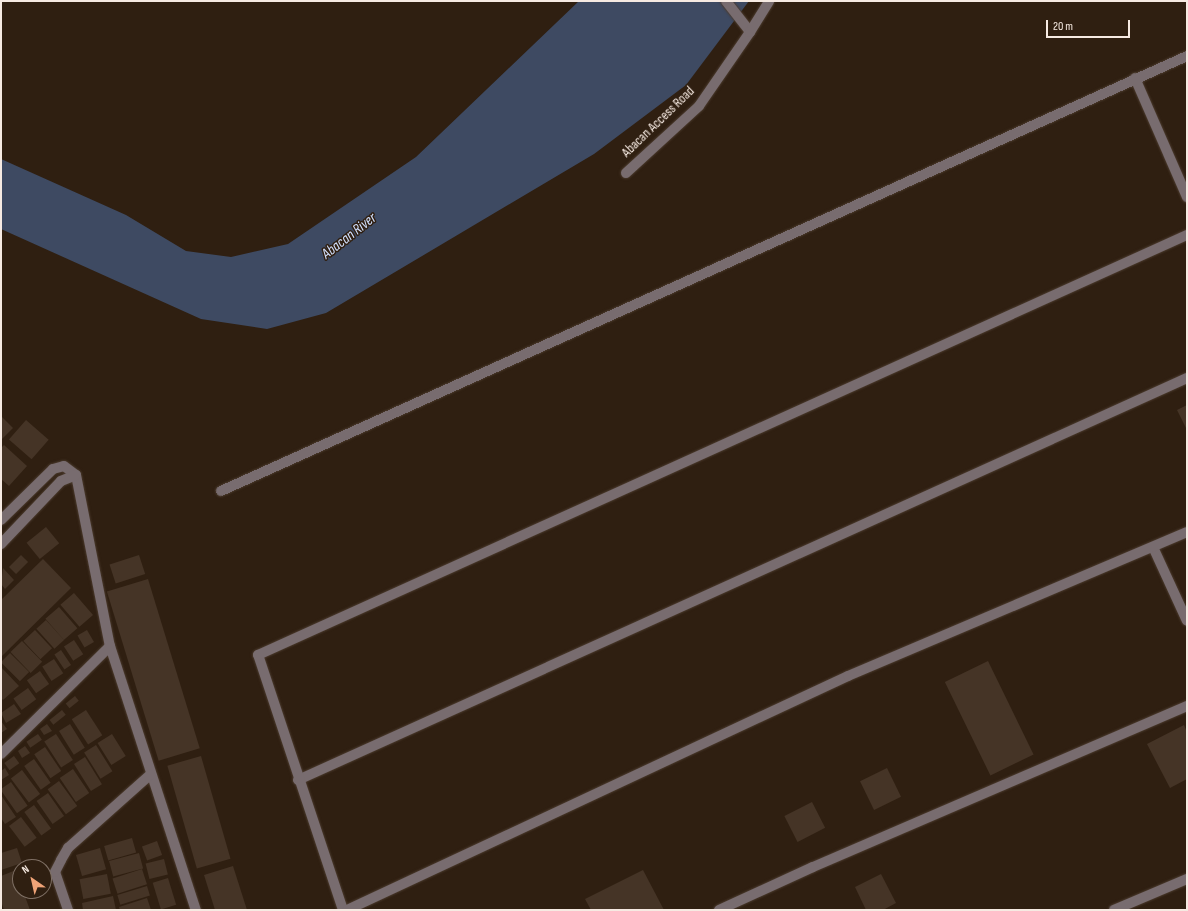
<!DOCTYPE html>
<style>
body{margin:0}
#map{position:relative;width:1188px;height:911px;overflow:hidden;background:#2f1f11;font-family:"Sofia Sans Condensed",sans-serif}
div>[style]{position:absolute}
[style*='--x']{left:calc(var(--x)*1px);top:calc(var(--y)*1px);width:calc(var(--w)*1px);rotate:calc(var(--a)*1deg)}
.water>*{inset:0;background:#3e4a62}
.building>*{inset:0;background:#453426;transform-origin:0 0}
.roads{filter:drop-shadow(0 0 1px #4b3b2e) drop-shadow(0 0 1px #4b3b2e)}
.minor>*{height:10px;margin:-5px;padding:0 5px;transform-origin:5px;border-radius:5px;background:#786c6f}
span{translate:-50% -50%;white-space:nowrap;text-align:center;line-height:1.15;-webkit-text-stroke:3px #2f1f11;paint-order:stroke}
.street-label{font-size:14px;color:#f6eae2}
.water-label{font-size:15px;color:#d2e1ff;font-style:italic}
.frame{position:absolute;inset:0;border:2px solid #f6eae2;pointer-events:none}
.north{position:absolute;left:12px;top:859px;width:40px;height:40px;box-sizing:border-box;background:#2f1f11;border:1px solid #7f7065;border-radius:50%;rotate:326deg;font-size:11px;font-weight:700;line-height:16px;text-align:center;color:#f6eae2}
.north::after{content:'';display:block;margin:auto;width:14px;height:18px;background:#efa377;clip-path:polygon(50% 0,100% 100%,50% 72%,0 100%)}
.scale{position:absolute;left:1046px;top:20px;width:84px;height:18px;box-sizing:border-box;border:2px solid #f6eae2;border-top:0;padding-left:5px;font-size:12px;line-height:14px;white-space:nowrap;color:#f6eae2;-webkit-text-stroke:3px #2f1f11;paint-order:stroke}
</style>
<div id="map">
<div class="water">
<div style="clip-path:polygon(579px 1px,749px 1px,686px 85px,594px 154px,326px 313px,267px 329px,201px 319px,1px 229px,1px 159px,126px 215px,186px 251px,231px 257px,288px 244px,416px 157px)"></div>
</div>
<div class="building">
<div style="clip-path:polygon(1187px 405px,1187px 430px,1177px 410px)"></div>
<div style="clip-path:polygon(1px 416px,13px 428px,1px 440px)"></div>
<div style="left:26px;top:420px;width:30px;height:26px;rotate:41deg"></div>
<div style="clip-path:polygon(4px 445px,27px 466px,9px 486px,1px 479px,1px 448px)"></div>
<div style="left:46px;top:527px;width:21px;height:25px;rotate:51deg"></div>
<div style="left:21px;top:555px;width:10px;height:17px;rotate:45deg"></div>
<div style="left:139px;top:555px;width:20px;height:31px;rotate:72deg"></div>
<div style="clip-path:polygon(43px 559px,71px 588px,1px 657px,1px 600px)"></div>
<div style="clip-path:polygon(3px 568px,14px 580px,5px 589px,1px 584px)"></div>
<div style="left:148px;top:579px;width:177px;height:43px;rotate:73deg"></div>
<div style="left:74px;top:593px;width:29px;height:18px;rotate:49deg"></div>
<div style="left:59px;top:607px;width:28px;height:18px;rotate:49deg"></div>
<div style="left:46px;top:620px;width:27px;height:13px;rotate:48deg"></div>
<div style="left:35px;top:630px;width:25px;height:16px;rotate:47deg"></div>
<div style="left:87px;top:630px;width:14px;height:11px;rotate:60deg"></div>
<div style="left:74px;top:640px;width:17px;height:12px;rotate:57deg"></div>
<div style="left:22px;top:641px;width:29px;height:16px;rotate:46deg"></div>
<div style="left:61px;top:650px;width:18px;height:8px;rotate:56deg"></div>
<div style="left:10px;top:653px;width:27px;height:13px;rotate:45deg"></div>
<div style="left:54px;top:659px;width:17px;height:14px;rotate:57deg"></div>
<div style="left:988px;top:661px;width:104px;height:48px;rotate:64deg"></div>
<div style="clip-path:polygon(1px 667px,19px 686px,3px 700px,1px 698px)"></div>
<div style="left:40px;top:671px;width:16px;height:16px;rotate:55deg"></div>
<div style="left:28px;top:688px;width:14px;height:18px;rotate:54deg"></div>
<div style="left:75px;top:696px;width:6px;height:12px;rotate:51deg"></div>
<div style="clip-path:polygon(14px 704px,21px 714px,6px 723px,1px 713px)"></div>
<div style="left:62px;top:710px;width:6px;height:16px;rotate:51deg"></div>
<div style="left:86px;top:710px;width:30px;height:17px;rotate:57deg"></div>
<div style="clip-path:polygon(1px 721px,7px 729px,1px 733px)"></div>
<div style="clip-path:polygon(47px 724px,52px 731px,44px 735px,40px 729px)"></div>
<div style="left:70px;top:724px;width:28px;height:13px;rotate:58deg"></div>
<div style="clip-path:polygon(1184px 725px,1187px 732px,1187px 779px,1170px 788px,1147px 744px)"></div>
<div style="left:38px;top:734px;width:7px;height:14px;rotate:56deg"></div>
<div style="left:56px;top:734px;width:31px;height:14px;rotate:57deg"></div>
<div style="left:112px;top:734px;width:26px;height:17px;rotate:58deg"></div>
<div style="left:96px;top:745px;width:31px;height:14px;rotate:58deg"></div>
<div style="clip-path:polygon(25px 746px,30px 753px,22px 758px,18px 751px)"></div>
<div style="left:45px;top:747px;width:29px;height:13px;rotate:56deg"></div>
<div style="left:14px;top:756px;width:9px;height:12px;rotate:54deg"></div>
<div style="left:201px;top:756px;width:107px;height:35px;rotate:74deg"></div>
<div style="left:85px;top:757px;width:32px;height:13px;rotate:58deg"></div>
<div style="left:34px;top:759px;width:29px;height:12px;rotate:55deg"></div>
<div style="clip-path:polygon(5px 768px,9px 775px,1px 780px,1px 771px)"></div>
<div style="left:887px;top:768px;width:32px;height:30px;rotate:64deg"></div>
<div style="left:73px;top:769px;width:29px;height:16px;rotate:56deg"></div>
<div style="left:22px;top:770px;width:30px;height:14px;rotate:53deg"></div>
<div style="left:59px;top:781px;width:31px;height:14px;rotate:54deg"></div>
<div style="left:11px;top:782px;width:29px;height:13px;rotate:55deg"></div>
<div style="left:48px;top:793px;width:28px;height:14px;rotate:55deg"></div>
<div style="clip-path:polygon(1px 795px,16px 817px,5px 824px,1px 818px)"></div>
<div style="left:812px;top:802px;width:29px;height:31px;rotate:63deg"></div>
<div style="left:34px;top:805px;width:29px;height:12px;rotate:54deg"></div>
<div style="left:21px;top:817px;width:26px;height:15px;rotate:53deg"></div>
<div style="left:132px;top:838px;width:15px;height:29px;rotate:74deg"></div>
<div style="left:157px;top:841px;width:15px;height:16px;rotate:70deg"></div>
<div style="clip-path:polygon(17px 848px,22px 863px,1px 870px,1px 853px)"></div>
<div style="left:100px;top:848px;width:22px;height:25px;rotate:74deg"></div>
<div style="left:139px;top:853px;width:16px;height:31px;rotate:75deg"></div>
<div style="left:164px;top:859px;width:16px;height:19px;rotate:76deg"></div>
<div style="clip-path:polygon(233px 866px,247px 910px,215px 910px,204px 875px)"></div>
<div style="left:142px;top:869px;width:16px;height:31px;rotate:72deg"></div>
<div style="clip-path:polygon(16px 870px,20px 891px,23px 891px,30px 910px,4px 910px,1px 901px,1px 876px)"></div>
<div style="clip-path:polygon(643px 870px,664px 910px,591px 910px,585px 899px)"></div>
<div style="left:107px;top:874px;width:20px;height:28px;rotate:79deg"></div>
<div style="clip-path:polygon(881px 874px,896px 903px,883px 910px,866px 910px,855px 887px)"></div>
<div style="left:168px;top:878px;width:28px;height:16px;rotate:73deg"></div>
<div style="left:147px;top:886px;width:10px;height:31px;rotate:73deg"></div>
<div style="clip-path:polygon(113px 896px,116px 910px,83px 910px,82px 903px)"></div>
<div style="clip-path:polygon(147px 898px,151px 910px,120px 910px,119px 907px)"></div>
</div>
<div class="roads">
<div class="minor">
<div style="--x:726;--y:1;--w:39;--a:52"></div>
<div style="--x:1135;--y:78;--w:130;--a:66.4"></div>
<div style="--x:626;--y:173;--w:99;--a:-42.5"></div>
<div style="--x:699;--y:106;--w:90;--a:-55.4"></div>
<div style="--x:750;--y:32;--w:36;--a:-58"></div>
<div style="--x:221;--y:491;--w:1059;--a:-24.24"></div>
<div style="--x:1;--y:520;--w:73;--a:-44.4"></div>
<div style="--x:53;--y:469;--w:11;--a:-15"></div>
<div style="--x:64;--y:466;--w:15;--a:37"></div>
<div style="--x:76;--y:475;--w:174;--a:78.8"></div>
<div style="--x:110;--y:646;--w:278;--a:72"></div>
<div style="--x:1;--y:544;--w:87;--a:-46.4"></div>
<div style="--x:61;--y:481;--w:16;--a:-22"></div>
<div style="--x:1153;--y:547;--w:81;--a:65.3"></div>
<div style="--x:1;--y:754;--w:153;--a:-44.7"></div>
<div style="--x:298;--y:780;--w:976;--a:-24.33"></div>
<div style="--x:68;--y:910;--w:40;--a:-108.9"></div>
<div style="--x:55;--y:872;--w:13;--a:-63"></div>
<div style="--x:61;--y:860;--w:14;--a:-60"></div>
<div style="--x:68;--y:848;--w:110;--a:-41.7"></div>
<div style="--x:343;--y:910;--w:269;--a:-108.4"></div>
<div style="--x:258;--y:655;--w:1020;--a:-24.33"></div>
<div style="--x:347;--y:910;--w:553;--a:-25.04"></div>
<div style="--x:848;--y:676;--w:368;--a:-23"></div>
<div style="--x:719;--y:910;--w:103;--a:-24.6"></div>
<div style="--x:813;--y:867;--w:407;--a:-23.3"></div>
<div style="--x:1114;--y:910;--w:79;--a:-23"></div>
</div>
</div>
<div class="street-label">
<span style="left:658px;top:122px;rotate:-44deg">Abacan Access Road</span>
</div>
<div class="water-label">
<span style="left:349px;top:236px;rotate:-38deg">Abacan River</span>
</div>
<div class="frame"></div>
<div class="north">N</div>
<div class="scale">20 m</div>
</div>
